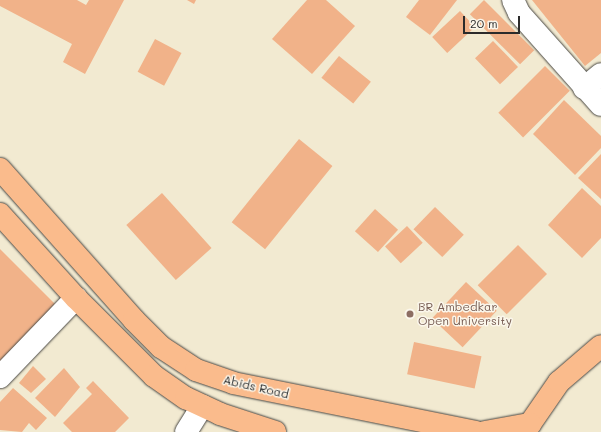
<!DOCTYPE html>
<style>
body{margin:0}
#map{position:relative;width:601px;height:432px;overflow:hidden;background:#f2ead1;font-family:Mali,sans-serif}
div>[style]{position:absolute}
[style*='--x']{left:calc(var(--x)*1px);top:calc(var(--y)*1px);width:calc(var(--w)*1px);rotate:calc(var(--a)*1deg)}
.building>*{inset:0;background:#f1b289;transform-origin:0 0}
.roads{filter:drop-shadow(0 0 1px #494844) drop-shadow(0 0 1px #494844)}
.minor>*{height:22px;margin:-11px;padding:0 11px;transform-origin:11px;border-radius:11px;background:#fff}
.major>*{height:22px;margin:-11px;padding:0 11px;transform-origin:11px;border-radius:11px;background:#fabb8c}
.dots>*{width:11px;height:11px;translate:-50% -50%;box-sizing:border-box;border:2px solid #fbf7ec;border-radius:50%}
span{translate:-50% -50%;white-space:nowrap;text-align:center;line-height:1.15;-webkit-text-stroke:3px #fbf7ec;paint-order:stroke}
.education-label{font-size:12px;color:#785e54}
.left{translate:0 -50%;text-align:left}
.street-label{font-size:12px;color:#2b2b2b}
.scale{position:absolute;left:463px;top:16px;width:57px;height:18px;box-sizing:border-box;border:2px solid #2b2b2b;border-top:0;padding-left:5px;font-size:12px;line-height:14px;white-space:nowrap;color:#2b2b2b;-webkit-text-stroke:3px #fbf7ec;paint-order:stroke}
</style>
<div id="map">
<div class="building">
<div style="clip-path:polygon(0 0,77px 0,86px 5px,89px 0,124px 0,85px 74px,63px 62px,72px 44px,0 6px)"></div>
<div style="clip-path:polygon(187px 0,196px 0,194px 4px)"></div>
<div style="clip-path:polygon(307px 0,326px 0,355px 26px,312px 74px,272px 39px)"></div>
<div style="clip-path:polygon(419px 0,457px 0,430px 35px,406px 17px)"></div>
<div style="left:484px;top:0;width:71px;height:20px;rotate:45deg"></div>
<div style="clip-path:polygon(532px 0,601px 0,601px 53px,585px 66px)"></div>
<div style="left:460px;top:11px;width:22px;height:38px;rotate:47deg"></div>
<div style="left:155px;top:39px;width:30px;height:37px;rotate:28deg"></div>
<div style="left:493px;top:41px;width:36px;height:25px;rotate:46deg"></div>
<div style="left:339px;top:56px;width:41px;height:28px;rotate:39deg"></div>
<div style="left:545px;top:66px;width:35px;height:66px;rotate:45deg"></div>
<div style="clip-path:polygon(564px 100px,601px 136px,601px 148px,575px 175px,533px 134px)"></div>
<div style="left:299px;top:139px;width:43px;height:107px;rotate:39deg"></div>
<div style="clip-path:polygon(601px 154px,601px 199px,578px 178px)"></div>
<div style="clip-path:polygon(582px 188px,601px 206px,601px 238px,582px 258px,548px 225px)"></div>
<div style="left:162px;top:193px;width:74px;height:48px;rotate:48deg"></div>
<div style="left:435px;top:207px;width:40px;height:31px;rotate:44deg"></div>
<div style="left:375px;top:209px;width:31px;height:30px;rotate:42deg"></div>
<div style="left:407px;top:226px;width:23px;height:30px;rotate:47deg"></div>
<div style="left:518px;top:245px;width:41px;height:57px;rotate:45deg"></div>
<div style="clip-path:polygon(0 249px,55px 304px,0 362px)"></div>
<div style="left:466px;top:282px;width:42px;height:50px;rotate:43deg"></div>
<div style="left:414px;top:342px;width:69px;height:33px;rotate:12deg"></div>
<div style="clip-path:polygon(33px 366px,46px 379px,31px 393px,19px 383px)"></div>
<div style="clip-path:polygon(64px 368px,80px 387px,55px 417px,35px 398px)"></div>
<div style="clip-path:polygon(93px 381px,129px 418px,115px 432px,72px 432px,63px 423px,92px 394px,86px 388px)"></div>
<div style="clip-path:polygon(13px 388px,47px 418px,36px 430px,29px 423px,22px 432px,0 430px,0 402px)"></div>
</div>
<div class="roads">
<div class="minor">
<div style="--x:513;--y:0;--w:14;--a:65"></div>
<div style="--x:519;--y:13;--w:123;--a:48.3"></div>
<div style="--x:584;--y:88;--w:22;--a:-39"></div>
<div style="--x:0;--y:377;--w:110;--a:-46.1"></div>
<div style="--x:186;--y:432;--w:31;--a:-58"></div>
</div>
<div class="major">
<div style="--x:0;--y:169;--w:202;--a:48.4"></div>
<div style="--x:134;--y:320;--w:38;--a:45"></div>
<div style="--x:161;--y:347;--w:42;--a:33.3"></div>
<div style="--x:196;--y:370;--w:39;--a:19"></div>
<div style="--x:233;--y:383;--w:248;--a:11.4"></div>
<div style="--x:0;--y:214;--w:113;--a:47.9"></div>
<div style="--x:76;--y:298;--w:110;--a:45"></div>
<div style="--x:154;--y:376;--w:39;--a:35"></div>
<div style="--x:186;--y:398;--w:38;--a:25"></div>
<div style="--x:220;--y:414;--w:58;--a:18.1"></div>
<div style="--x:530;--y:424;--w:51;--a:-55.4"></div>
<div style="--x:559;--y:382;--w:55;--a:-40.6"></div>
<div style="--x:485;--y:432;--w:46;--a:-10.1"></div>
</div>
</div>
<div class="dots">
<div style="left:410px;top:314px;background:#8d6e63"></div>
</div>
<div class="education-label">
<span class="left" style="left:418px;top:314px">BR Ambedkar<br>Open University</span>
</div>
<div class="street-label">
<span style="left:256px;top:387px;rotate:13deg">Abids Road</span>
</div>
<div class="scale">20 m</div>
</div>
